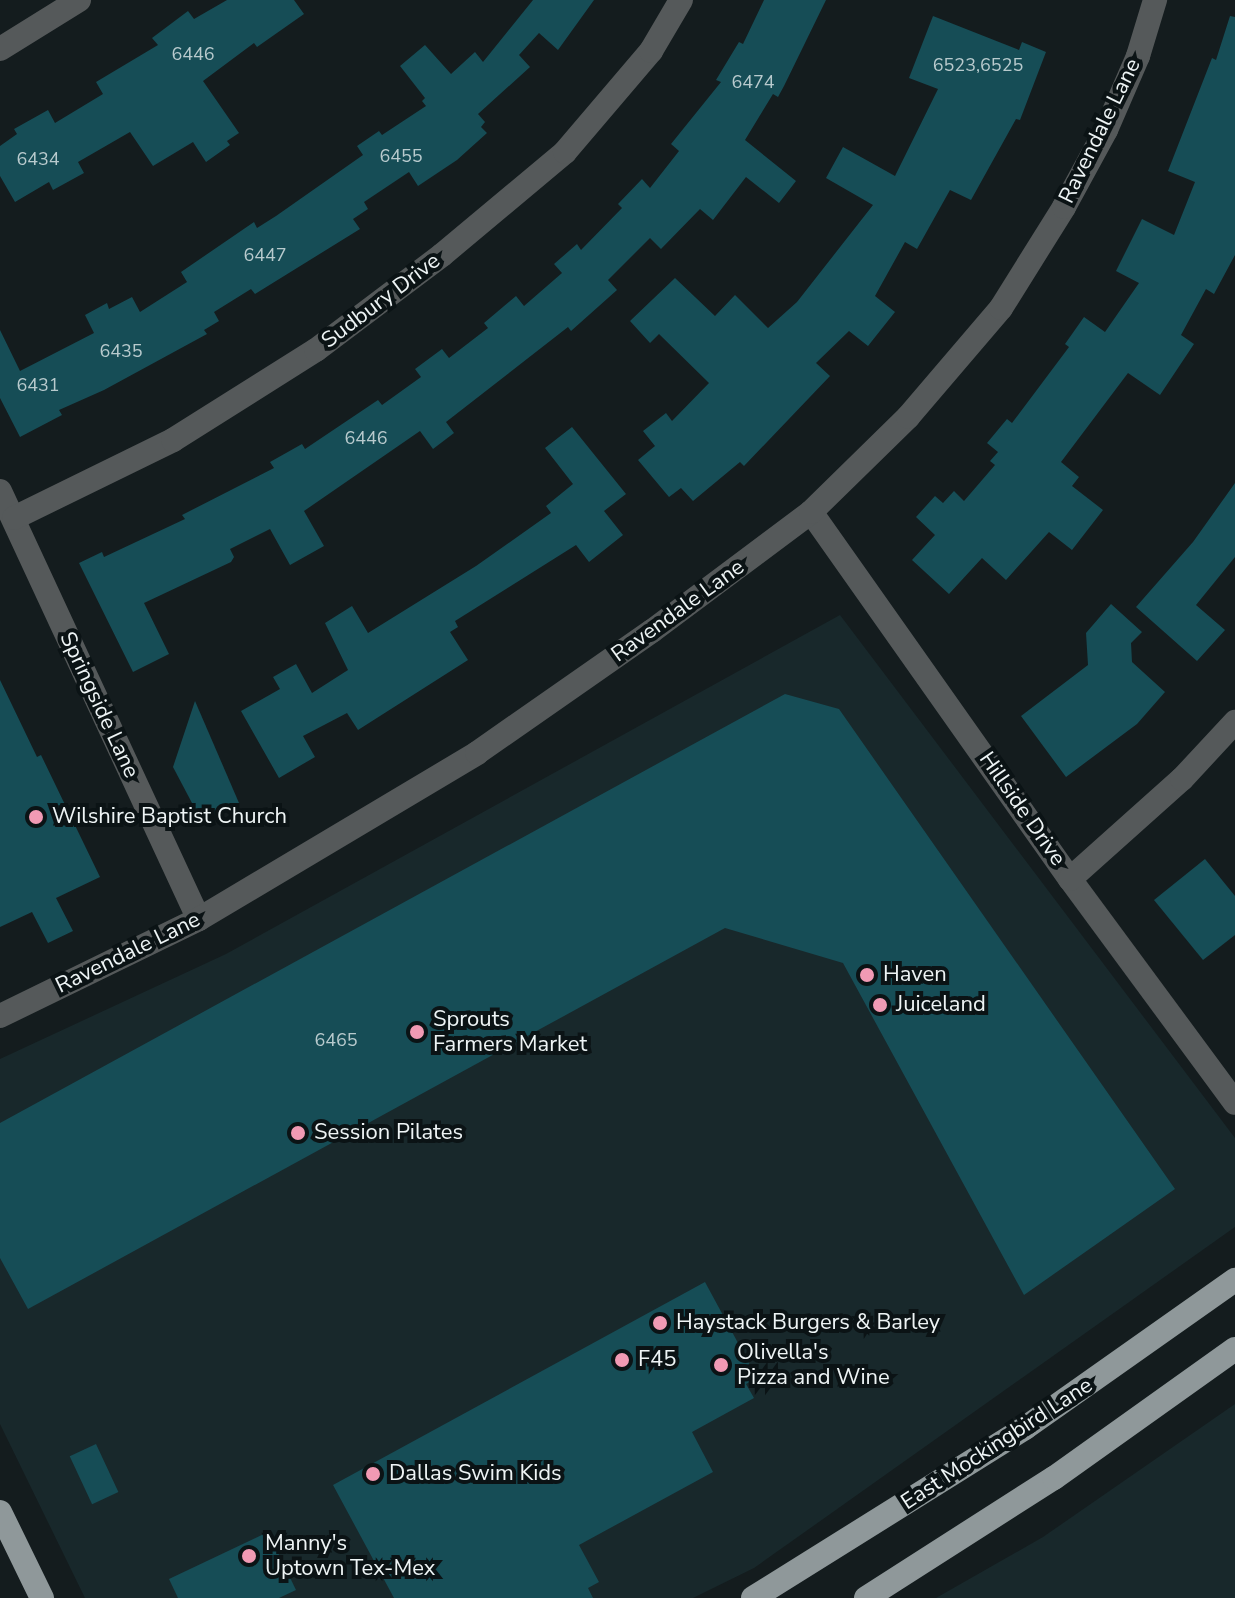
<!DOCTYPE html>
<style>
body{margin:0}
#map{position:relative;width:1235px;height:1598px;overflow:hidden;background:#141c1e;font-family:"Nunito Sans",sans-serif}
div>[style]{position:absolute}
[style*='--x']{left:calc(var(--x)*1px);top:calc(var(--y)*1px);width:calc(var(--w)*1px);rotate:calc(var(--a)*1deg)}
.built>*{inset:0;background:#18282b}
.building>*{inset:0;background:#164d56;transform-origin:0 0}
.minor>*{height:24px;margin:-12px;padding:0 12px;transform-origin:12px;border-radius:12px;background:#55595a}
.major>*{height:24px;margin:-12px;padding:0 12px;transform-origin:12px;border-radius:12px;background:#8f989a}
.dots>*{width:22px;height:22px;translate:-50% -50%;box-sizing:border-box;border:4px solid #0b1315;border-radius:50%}
span{translate:-50% -50%;white-space:nowrap;text-align:center;line-height:1.15;-webkit-text-stroke:8px #0b1315;paint-order:stroke}
.number-label{font-size:18px;color:#b8cacd}
.number-label span{-webkit-text-stroke-width:0}
.street-label{font-size:22px;color:#eef4f5}
.poi-label{font-size:22px;color:#eef4f5}
.left{translate:0 -50%;text-align:left}
</style>
<div id="map">
<div class="built">
<div style="clip-path:polygon(840px 615px,1235px 1138px,1235px 1227px,754px 1568px,693px 1598px,85px 1598px,0 1424px,0 1059px,226px 954px)"></div>
<div style="clip-path:polygon(1235px 1404px,1235px 1598px,936px 1598px,1043px 1537px)"></div>
</div>
<div class="building">
<div style="clip-path:polygon(227px 0,294px 0,304px 14px,257px 47px,254px 43px,203px 81px,239px 133px,227px 141px,230px 145px,206px 162px,193px 142px,153px 166px,130px 132px,78px 162px,84px 173px,53px 190px,49px 182px,15px 202px,0 176px,0 146px,17px 134px,14px 129px,48px 110px,55px 123px,103px 94px,96px 82px,158px 45px,152px 38px,188px 11px,194px 19px)"></div>
<div style="clip-path:polygon(533px 0,594px 0,558px 50px,539px 33px,519px 55px,530px 67px,478px 114px,485px 122px,481px 127px,487px 133px,457px 160px,418px 186px,409px 172px,364px 202px,368px 209px,353px 219px,360px 229px,255px 294px,251px 289px,214px 312px,219px 321px,204px 330px,207px 334px,104px 390px,59px 410px,62px 415px,20px 437px,0 398px,0 330px,20px 371px,94px 333px,85px 315px,107px 303px,109px 309px,132px 297px,140px 312px,187px 282px,181px 272px,254px 222px,257px 228px,276px 216px,363px 155px,357px 146px,379px 131px,382px 135px,426px 106px,422px 101px,425px 98px,400px 66px,425px 45px,451px 74px,475px 52px,483px 62px)"></div>
<div style="clip-path:polygon(764px 0,826px 0,784px 86px,778px 97px,773px 94px,745px 140px,796px 181px,779px 203px,746px 177px,713px 220px,700px 209px,661px 249px,650px 238px,608px 280px,617px 290px,571px 331px,568px 327px,446px 422px,454px 433px,433px 449px,420px 431px,304px 511px,324px 546px,290px 565px,270px 529px,230px 549px,234px 557px,231px 562px,144px 603px,169px 654px,133px 672px,79px 563px,102px 552px,104px 557px,185px 519px,182px 515px,274px 468px,270px 462px,302px 444px,305px 449px,378px 400px,382px 405px,421px 377px,415px 369px,442px 349px,449px 358px,488px 328px,484px 323px,516px 296px,524px 306px,562px 273px,554px 264px,577px 244px,581px 250px,622px 208px,618px 204px,642px 179px,650px 188px,679px 151px,671px 144px,721px 82px,716px 80px,739px 42px,743px 44px)"></div>
<div style="clip-path:polygon(933px 16px,1019px 50px,1022px 42px,1046px 52px,1020px 120px,1016px 119px,971px 200px,950px 190px,917px 249px,905px 242px,875px 296px,895px 312px,868px 346px,849px 331px,816px 363px,830px 376px,744px 466px,740px 462px,693px 501px,681px 488px,669px 497px,638px 460px,655px 446px,643px 431px,666px 413px,672px 421px,709px 383px,659px 334px,650px 343px,630px 321px,675px 278px,715px 316px,735px 295px,768px 328px,797px 302px,873px 205px,826px 178px,843px 147px,895px 176px,938px 89px,909px 78px)"></div>
<div style="clip-path:polygon(1230px 16px,1235px 17px,1235px 255px,1214px 294px,1206px 289px,1181px 335px,1194px 344px,1160px 395px,1128px 373px,1061px 462px,1079px 477px,1072px 486px,1103px 510px,1072px 550px,1049px 532px,1006px 580px,982px 558px,949px 594px,912px 560px,935px 535px,916px 517px,935px 496px,943px 503px,954px 491px,964px 501px,995px 465px,990px 461px,998px 452px,987px 443px,1007px 419px,1012px 423px,1069px 347px,1065px 344px,1084px 317px,1105px 332px,1139px 283px,1116px 271px,1142px 219px,1174px 235px,1195px 182px,1168px 171px,1212px 58px,1216px 60px)"></div>
<div style="clip-path:polygon(572px 427px,626px 494px,604px 511px,623px 535px,589px 562px,576px 545px,455px 621px,458px 627px,450px 632px,468px 660px,358px 730px,347px 713px,303px 736px,315px 757px,279px 778px,241px 711px,280px 689px,273px 677px,296px 664px,312px 693px,348px 670px,325px 623px,352px 606px,368px 633px,476px 566px,551px 513px,546px 506px,573px 484px,545px 448px)"></div>
<div style="clip-path:polygon(1235px 483px,1235px 557px,1196px 605px,1225px 630px,1197px 661px,1136px 607px,1193px 542px)"></div>
<div style="clip-path:polygon(1111px 604px,1142px 632px,1131px 643px,1132px 662px,1165px 692px,1137px 724px,1066px 777px,1021px 716px,1088px 665px,1086px 633px)"></div>
<div style="clip-path:polygon(0 680px,37px 757px,41px 755px,100px 877px,56px 898px,73px 931px,48px 943px,32px 912px,0 927px)"></div>
<div style="clip-path:polygon(785px 694px,839px 709px,1175px 1189px,1024px 1295px,843px 963px,725px 928px,28px 1309px,0 1258px,0 1123px)"></div>
<div style="clip-path:polygon(195px 701px,239px 803px,202px 822px,173px 767px)"></div>
<div style="clip-path:polygon(1205px 859px,1235px 896px,1235px 935px,1203px 960px,1154px 900px)"></div>
<div style="clip-path:polygon(705px 1282px,757px 1378px,746px 1384px,754px 1398px,692px 1432px,713px 1472px,579px 1545px,599px 1582px,588px 1588px,593px 1598px,394px 1598px,333px 1485px)"></div>
<div style="left:96px;top:1444px;width:53px;height:29px;rotate:65deg"></div>
<div style="clip-path:polygon(268px 1532px,296px 1590px,279px 1598px,178px 1598px,169px 1579px)"></div>
</div>
<div class="minor">
<div style="--x:0;--y:49;--w:93;--a:-31.8"></div>
<div style="--x:0;--y:491;--w:472;--a:65.1"></div>
<div style="--x:811;--y:512;--w:449;--a:54.8"></div>
<div style="--x:1070;--y:879;--w:278;--a:53.6"></div>
<div style="--x:14;--y:518;--w:177;--a:-26.1"></div>
<div style="--x:173;--y:440;--w:169;--a:-32.2"></div>
<div style="--x:316;--y:350;--w:158;--a:-37"></div>
<div style="--x:442;--y:255;--w:160;--a:-39.9"></div>
<div style="--x:565;--y:152;--w:133;--a:-49.6"></div>
<div style="--x:651;--y:51;--w:59;--a:-59.5"></div>
<div style="--x:1070;--y:879;--w:150;--a:-41.8"></div>
<div style="--x:1182;--y:779;--w:78;--a:-47.1"></div>
<div style="--x:0;--y:1016;--w:221;--a:-26"></div>
<div style="--x:199;--y:919;--w:324;--a:-30.8"></div>
<div style="--x:477;--y:753;--w:213;--a:-34.9"></div>
<div style="--x:652;--y:631;--w:199;--a:-36.8"></div>
<div style="--x:811;--y:512;--w:136;--a:-44.4"></div>
<div style="--x:908;--y:417;--w:143;--a:-49.5"></div>
<div style="--x:1001;--y:308;--w:119;--a:-58"></div>
<div style="--x:1064;--y:207;--w:88;--a:-61.4"></div>
<div style="--x:1106;--y:130;--w:81;--a:-66.6"></div>
<div style="--x:1138;--y:56;--w:59;--a:-73.1"></div>
</div>
<div class="major">
<div style="--x:0;--y:1512;--w:96;--a:64"></div>
<div style="--x:753;--y:1598;--w:321;--a:-32"></div>
<div style="--x:1025;--y:1428;--w:257;--a:-35.2"></div>
<div style="--x:866;--y:1598;--w:223;--a:-32.6"></div>
<div style="--x:1054;--y:1478;--w:222;--a:-35.5"></div>
</div>
<div class="dots">
<div style="left:36px;top:817px;background:#f19ab4"></div>
<div style="left:867px;top:975px;background:#f19ab4"></div>
<div style="left:880px;top:1005px;background:#f19ab4"></div>
<div style="left:417px;top:1032px;background:#f19ab4"></div>
<div style="left:298px;top:1133px;background:#f19ab4"></div>
<div style="left:660px;top:1323px;background:#f19ab4"></div>
<div style="left:622px;top:1360px;background:#f19ab4"></div>
<div style="left:721px;top:1365px;background:#f19ab4"></div>
<div style="left:373px;top:1474px;background:#f19ab4"></div>
<div style="left:249px;top:1556px;background:#f19ab4"></div>
</div>
<div class="number-label">
<span style="left:193px;top:54px">6446</span>
<span style="left:978px;top:65px">6523,6525</span>
<span style="left:753px;top:82px">6474</span>
<span style="left:401px;top:156px">6455</span>
<span style="left:38px;top:159px">6434</span>
<span style="left:265px;top:255px">6447</span>
<span style="left:121px;top:351px">6435</span>
<span style="left:38px;top:385px">6431</span>
<span style="left:366px;top:438px">6446</span>
<span style="left:336px;top:1040px">6465</span>
</div>
<div class="street-label">
<span style="left:1100px;top:131px;rotate:-64deg">Ravendale Lane</span>
<span style="left:381px;top:301px;rotate:-37deg">Sudbury Drive</span>
<span style="left:678px;top:611px;rotate:-36deg">Ravendale Lane</span>
<span style="left:99px;top:705px;rotate:65deg">Springside Lane</span>
<span style="left:1022px;top:809px;rotate:55deg">Hillside Drive</span>
<span style="left:128px;top:953px;rotate:-26deg">Ravendale Lane</span>
<span style="left:997px;top:1444px;rotate:-33deg">East Mockingbird Lane</span>
</div>
<div class="poi-label">
<span class="left" style="left:52px;top:817px">Wilshire Baptist Church</span>
<span class="left" style="left:883px;top:975px">Haven</span>
<span class="left" style="left:896px;top:1005px">Juiceland</span>
<span class="left" style="left:433px;top:1032px">Sprouts<br>Farmers Market</span>
<span class="left" style="left:314px;top:1133px">Session Pilates</span>
<span class="left" style="left:676px;top:1323px">Haystack Burgers &amp; Barley</span>
<span class="left" style="left:737px;top:1365px">Olivella's<br>Pizza and Wine</span>
<span class="left" style="left:638px;top:1360px">F45</span>
<span class="left" style="left:389px;top:1474px">Dallas Swim Kids</span>
<span class="left" style="left:265px;top:1556px">Manny's<br>Uptown Tex-Mex</span>
</div>
</div>
